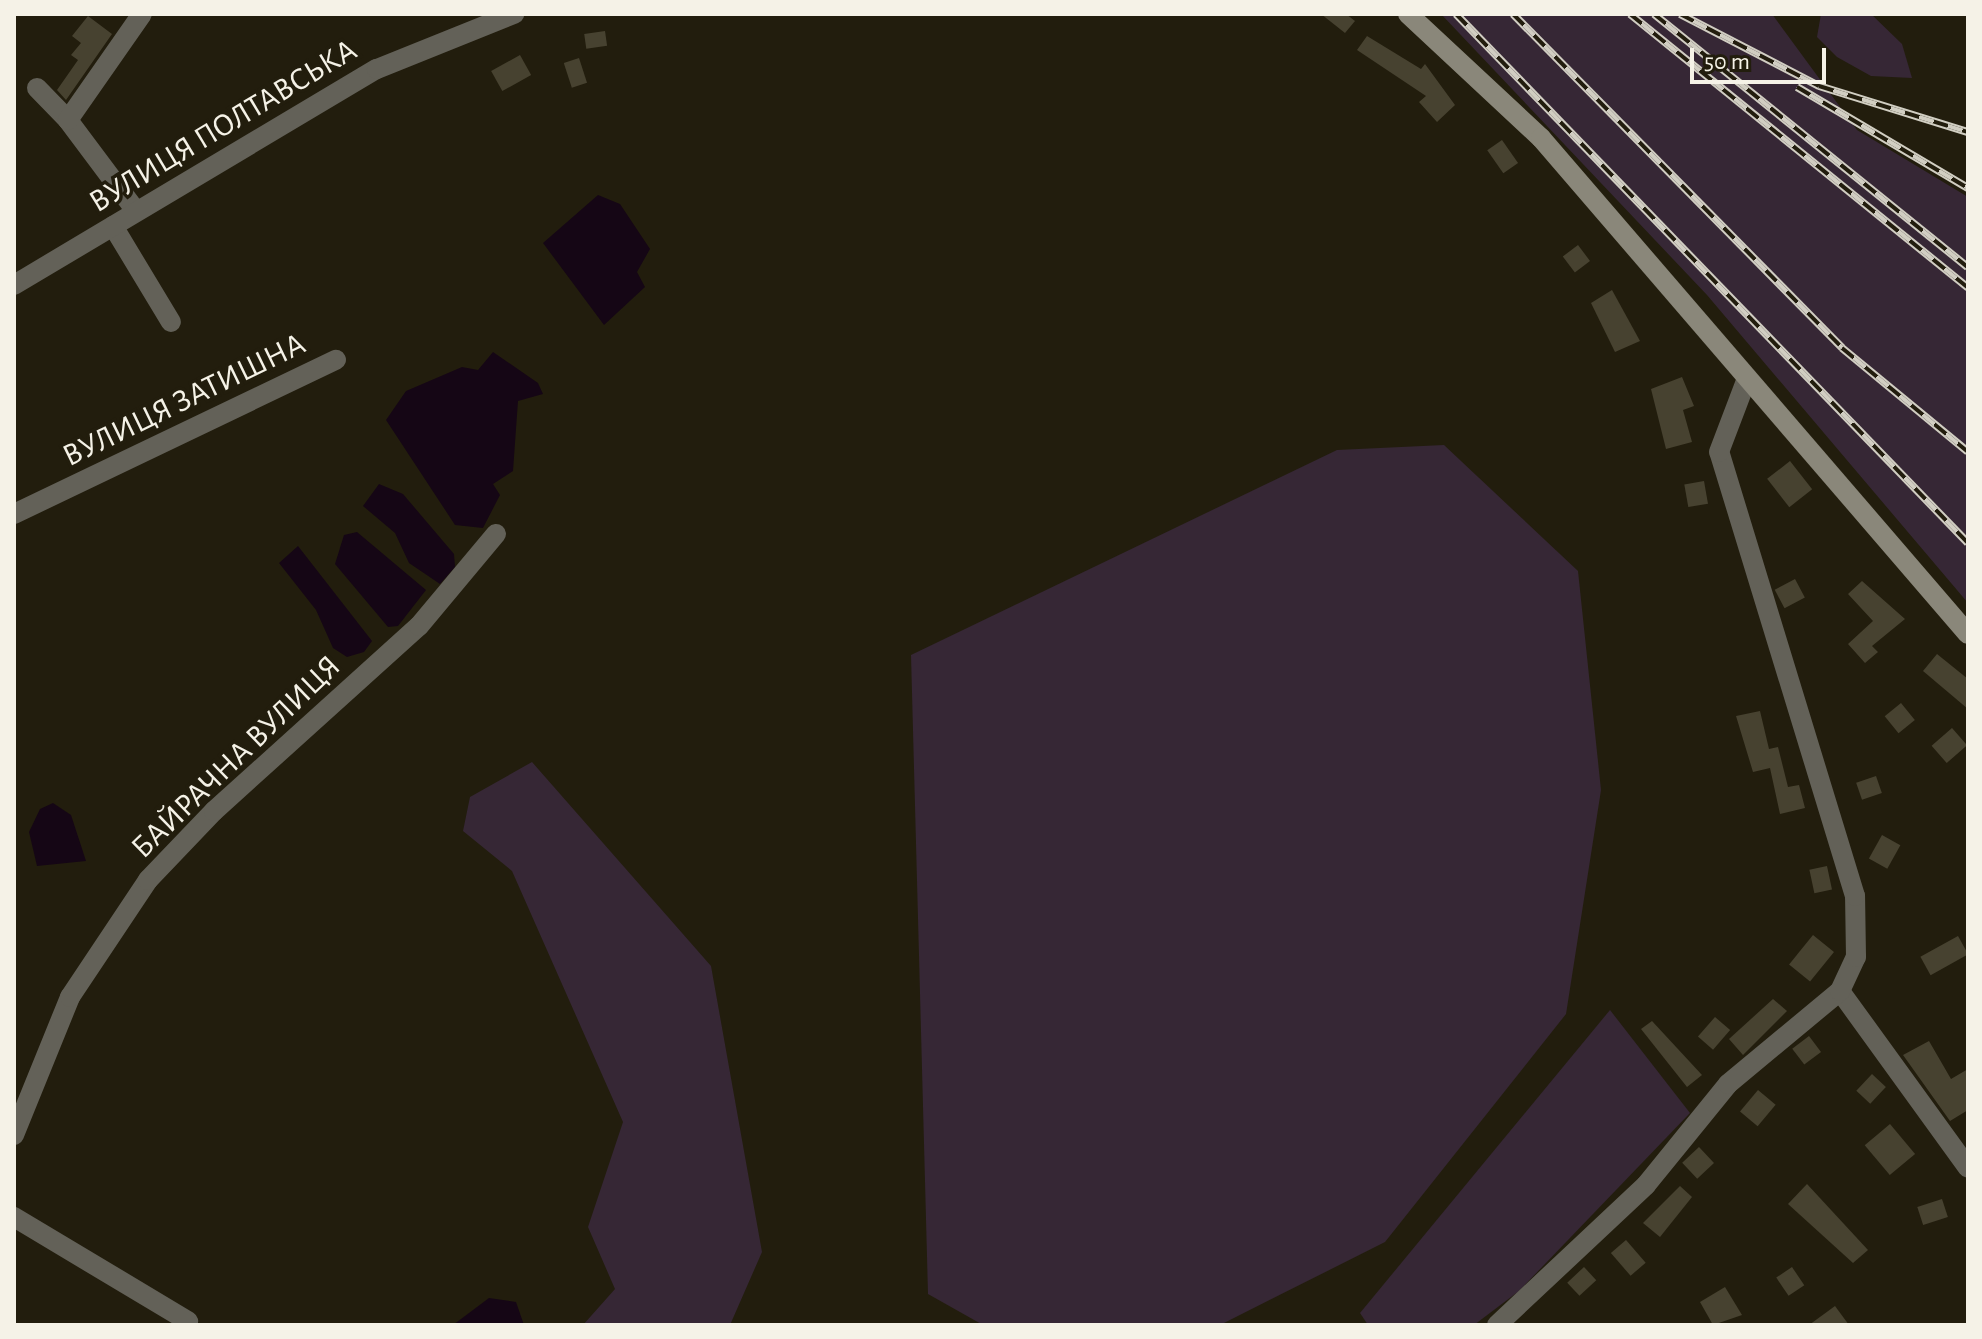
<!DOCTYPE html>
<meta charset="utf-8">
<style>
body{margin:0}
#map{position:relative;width:1982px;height:1339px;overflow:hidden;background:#221d0d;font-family:"Alegreya Sans",sans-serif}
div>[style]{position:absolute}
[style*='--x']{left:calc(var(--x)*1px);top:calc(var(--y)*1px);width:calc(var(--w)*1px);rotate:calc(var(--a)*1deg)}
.green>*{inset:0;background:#362735}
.water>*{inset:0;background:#150615}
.building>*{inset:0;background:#474230;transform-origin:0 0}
.street>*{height:20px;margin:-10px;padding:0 10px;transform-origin:10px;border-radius:10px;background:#636158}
.secondary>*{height:20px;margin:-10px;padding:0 10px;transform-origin:10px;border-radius:10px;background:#8a877a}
.rail>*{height:8px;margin-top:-4px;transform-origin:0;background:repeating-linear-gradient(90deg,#221d0d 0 15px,#d1cec2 0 30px);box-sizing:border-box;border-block:2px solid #d1cec2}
span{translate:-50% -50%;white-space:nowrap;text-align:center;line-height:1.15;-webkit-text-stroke:7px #221d0d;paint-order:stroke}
.street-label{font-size:32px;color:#f5f2e7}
.frame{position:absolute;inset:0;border:16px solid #f5f2e7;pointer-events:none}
.scale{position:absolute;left:1690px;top:48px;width:136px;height:36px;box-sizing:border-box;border:4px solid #f5f2e7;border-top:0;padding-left:10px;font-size:24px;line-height:28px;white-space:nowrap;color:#f5f2e7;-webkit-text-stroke:6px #221d0d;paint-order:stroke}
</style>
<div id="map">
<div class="green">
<div style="clip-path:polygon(1441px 14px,1772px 14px,1857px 130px,1968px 197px,1968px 603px,1707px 295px)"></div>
<div style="clip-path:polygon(1821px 14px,1871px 14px,1902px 44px,1912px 78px,1871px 76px,1837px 57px,1817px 37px)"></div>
<div style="clip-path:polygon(1444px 445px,1578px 571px,1601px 790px,1566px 1014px,1385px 1242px,1220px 1325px,983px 1325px,928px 1294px,911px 655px,1337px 450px)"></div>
<div style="clip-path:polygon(532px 762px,711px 966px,762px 1252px,730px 1325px,583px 1325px,615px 1289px,588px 1227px,623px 1122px,512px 871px,463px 831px,470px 797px)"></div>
<div style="clip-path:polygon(1610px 1010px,1690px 1113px,1519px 1291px,1474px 1325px,1368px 1325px,1360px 1313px)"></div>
</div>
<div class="water">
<div style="clip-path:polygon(598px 195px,620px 204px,650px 249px,637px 272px,645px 287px,604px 325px,543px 243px)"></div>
<div style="clip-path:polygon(493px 352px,538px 383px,543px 394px,518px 401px,513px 471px,493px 484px,500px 495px,483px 528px,455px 525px,386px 420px,406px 391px,462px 367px,478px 370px)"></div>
<div style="clip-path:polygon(379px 484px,403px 494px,454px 554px,455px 567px,440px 584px,409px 563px,395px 533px,363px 506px)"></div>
<div style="clip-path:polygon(357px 532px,426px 590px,398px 626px,388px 627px,335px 564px,344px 535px)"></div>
<div style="clip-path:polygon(298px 546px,372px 641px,364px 652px,347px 657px,333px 648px,316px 610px,279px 563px)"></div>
<div style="clip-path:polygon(53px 803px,71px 815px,86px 861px,37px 866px,29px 832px,40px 809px)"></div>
<div style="clip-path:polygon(489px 1298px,516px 1302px,524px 1325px,453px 1325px)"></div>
</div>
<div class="building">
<div style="clip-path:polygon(1321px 14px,1346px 14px,1355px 21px,1345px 33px)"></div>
<div style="clip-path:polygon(88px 16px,112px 34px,66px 100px,57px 90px,78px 60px,71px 55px,81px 43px,72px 36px)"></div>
<div style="left:605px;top:31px;width:15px;height:21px;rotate:82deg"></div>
<div style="clip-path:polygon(1367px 36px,1421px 69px,1425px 64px,1455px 105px,1437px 122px,1419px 102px,1426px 96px,1357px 50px)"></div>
<div style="left:520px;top:55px;width:23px;height:33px;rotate:61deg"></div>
<div style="left:579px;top:58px;width:26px;height:16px;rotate:72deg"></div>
<div style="left:1502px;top:140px;width:28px;height:18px;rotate:55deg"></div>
<div style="left:1578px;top:245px;width:20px;height:19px;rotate:53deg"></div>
<div style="clip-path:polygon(1612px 290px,1640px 341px,1615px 352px,1591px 303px)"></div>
<div style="clip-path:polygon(1682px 377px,1694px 406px,1683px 410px,1692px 442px,1666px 449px,1651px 389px)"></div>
<div style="left:1790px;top:461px;width:36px;height:29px;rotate:52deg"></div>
<div style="left:1704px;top:481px;width:23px;height:20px;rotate:80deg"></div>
<div style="left:1795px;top:579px;width:21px;height:23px;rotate:62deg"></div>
<div style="clip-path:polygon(1862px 581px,1905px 619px,1872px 646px,1878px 652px,1865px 663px,1848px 644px,1873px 621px,1848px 594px)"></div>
<div style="clip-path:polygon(1937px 654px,1968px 679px,1968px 709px,1923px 671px)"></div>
<div style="left:1901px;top:703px;width:22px;height:21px;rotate:51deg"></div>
<div style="clip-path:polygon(1760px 711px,1769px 749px,1778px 747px,1788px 787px,1799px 785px,1805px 808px,1780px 814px,1770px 768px,1753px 772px,1736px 716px)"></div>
<div style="left:1952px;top:728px;width:23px;height:27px;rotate:49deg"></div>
<div style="left:1876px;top:776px;width:18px;height:21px;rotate:71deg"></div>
<div style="left:1882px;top:835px;width:21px;height:27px;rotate:29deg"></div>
<div style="left:1827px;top:866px;width:24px;height:18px;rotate:78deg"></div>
<div style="left:1813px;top:935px;width:27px;height:38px;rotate:39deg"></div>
<div style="left:1958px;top:936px;width:21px;height:43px;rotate:61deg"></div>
<div style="clip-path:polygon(1773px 999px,1787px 1011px,1743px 1055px,1729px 1039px)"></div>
<div style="left:1715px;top:1017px;width:20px;height:26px;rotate:41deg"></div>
<div style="clip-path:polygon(1652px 1021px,1702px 1075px,1687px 1087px,1641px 1029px)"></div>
<div style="left:1809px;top:1036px;width:20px;height:21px;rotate:53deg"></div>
<div style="clip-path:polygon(1929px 1041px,1951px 1079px,1968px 1069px,1968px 1110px,1950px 1121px,1903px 1055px)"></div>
<div style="left:1872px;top:1074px;width:19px;height:23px;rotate:43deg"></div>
<div style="left:1758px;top:1090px;width:23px;height:28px;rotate:40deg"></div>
<div style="left:1890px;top:1124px;width:39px;height:33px;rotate:50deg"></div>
<div style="left:1699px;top:1147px;width:22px;height:23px;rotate:47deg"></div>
<div style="clip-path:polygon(1807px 1184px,1868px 1250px,1853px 1263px,1788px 1204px)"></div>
<div style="clip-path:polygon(1680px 1186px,1692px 1197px,1660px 1237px,1643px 1223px)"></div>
<div style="left:1942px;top:1199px;width:19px;height:26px;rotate:72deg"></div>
<div style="left:1626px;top:1240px;width:30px;height:20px;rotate:49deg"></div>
<div style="left:1584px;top:1267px;width:18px;height:23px;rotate:47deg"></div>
<div style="left:1792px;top:1267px;width:22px;height:19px;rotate:56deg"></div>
<div style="clip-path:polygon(1725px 1287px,1742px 1315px,1713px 1325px,1700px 1302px)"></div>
<div style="clip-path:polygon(1835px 1306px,1849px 1325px,1809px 1325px)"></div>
</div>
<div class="street">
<div style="--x:37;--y:88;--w:45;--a:45.9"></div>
<div style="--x:136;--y:211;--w:114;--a:-126.8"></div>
<div style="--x:68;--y:120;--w:129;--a:-55.1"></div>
<div style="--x:113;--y:226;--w:112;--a:58.9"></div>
<div style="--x:14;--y:285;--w:422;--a:-30.8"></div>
<div style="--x:377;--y:69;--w:148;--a:-21.9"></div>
<div style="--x:14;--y:514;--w:357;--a:-25.6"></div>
<div style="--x:1840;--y:991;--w:218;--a:54.1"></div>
<div style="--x:14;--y:1135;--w:149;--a:-67.9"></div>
<div style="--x:70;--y:997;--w:141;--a:-56.3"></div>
<div style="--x:148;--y:880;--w:95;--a:-46.3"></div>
<div style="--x:214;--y:811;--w:276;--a:-42.1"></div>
<div style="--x:419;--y:626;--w:120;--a:-50.1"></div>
<div style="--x:14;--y:1217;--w:203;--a:30.9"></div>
<div style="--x:1497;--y:1325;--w:204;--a:-43.2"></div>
<div style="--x:1646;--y:1185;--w:130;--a:-50.9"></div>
<div style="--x:1728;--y:1084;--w:146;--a:-39.7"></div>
<div style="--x:1840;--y:991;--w:38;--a:-65"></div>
<div style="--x:1856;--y:957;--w:61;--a:-90.9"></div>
<div style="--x:1855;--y:896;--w:464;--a:-107"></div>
<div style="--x:1719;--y:452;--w:76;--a:-69.2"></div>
</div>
<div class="secondary">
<div style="--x:1408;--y:14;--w:182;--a:43"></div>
<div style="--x:1541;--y:138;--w:654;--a:49.28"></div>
</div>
<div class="rail">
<div style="--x:1456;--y:14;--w:736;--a:45.94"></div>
<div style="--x:1513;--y:14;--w:469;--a:45.4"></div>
<div style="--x:1842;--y:348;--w:163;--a:39.5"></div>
<div style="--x:1630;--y:14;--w:435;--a:39"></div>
<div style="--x:1654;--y:14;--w:403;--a:38.9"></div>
<div style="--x:1680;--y:14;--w:157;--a:27.4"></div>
<div style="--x:1819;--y:86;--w:156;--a:17.2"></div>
<div style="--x:1797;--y:87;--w:199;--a:30.6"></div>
</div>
<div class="street-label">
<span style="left:223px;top:126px;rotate:-31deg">ВУЛИЦЯ ПОЛТАВСЬКА</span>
<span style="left:184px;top:400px;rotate:-26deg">ВУЛИЦЯ ЗАТИШНА</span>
<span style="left:236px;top:757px;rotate:-44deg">БАЙРАЧНА ВУЛИЦЯ</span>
</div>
<div class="frame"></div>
<div class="scale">50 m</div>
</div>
